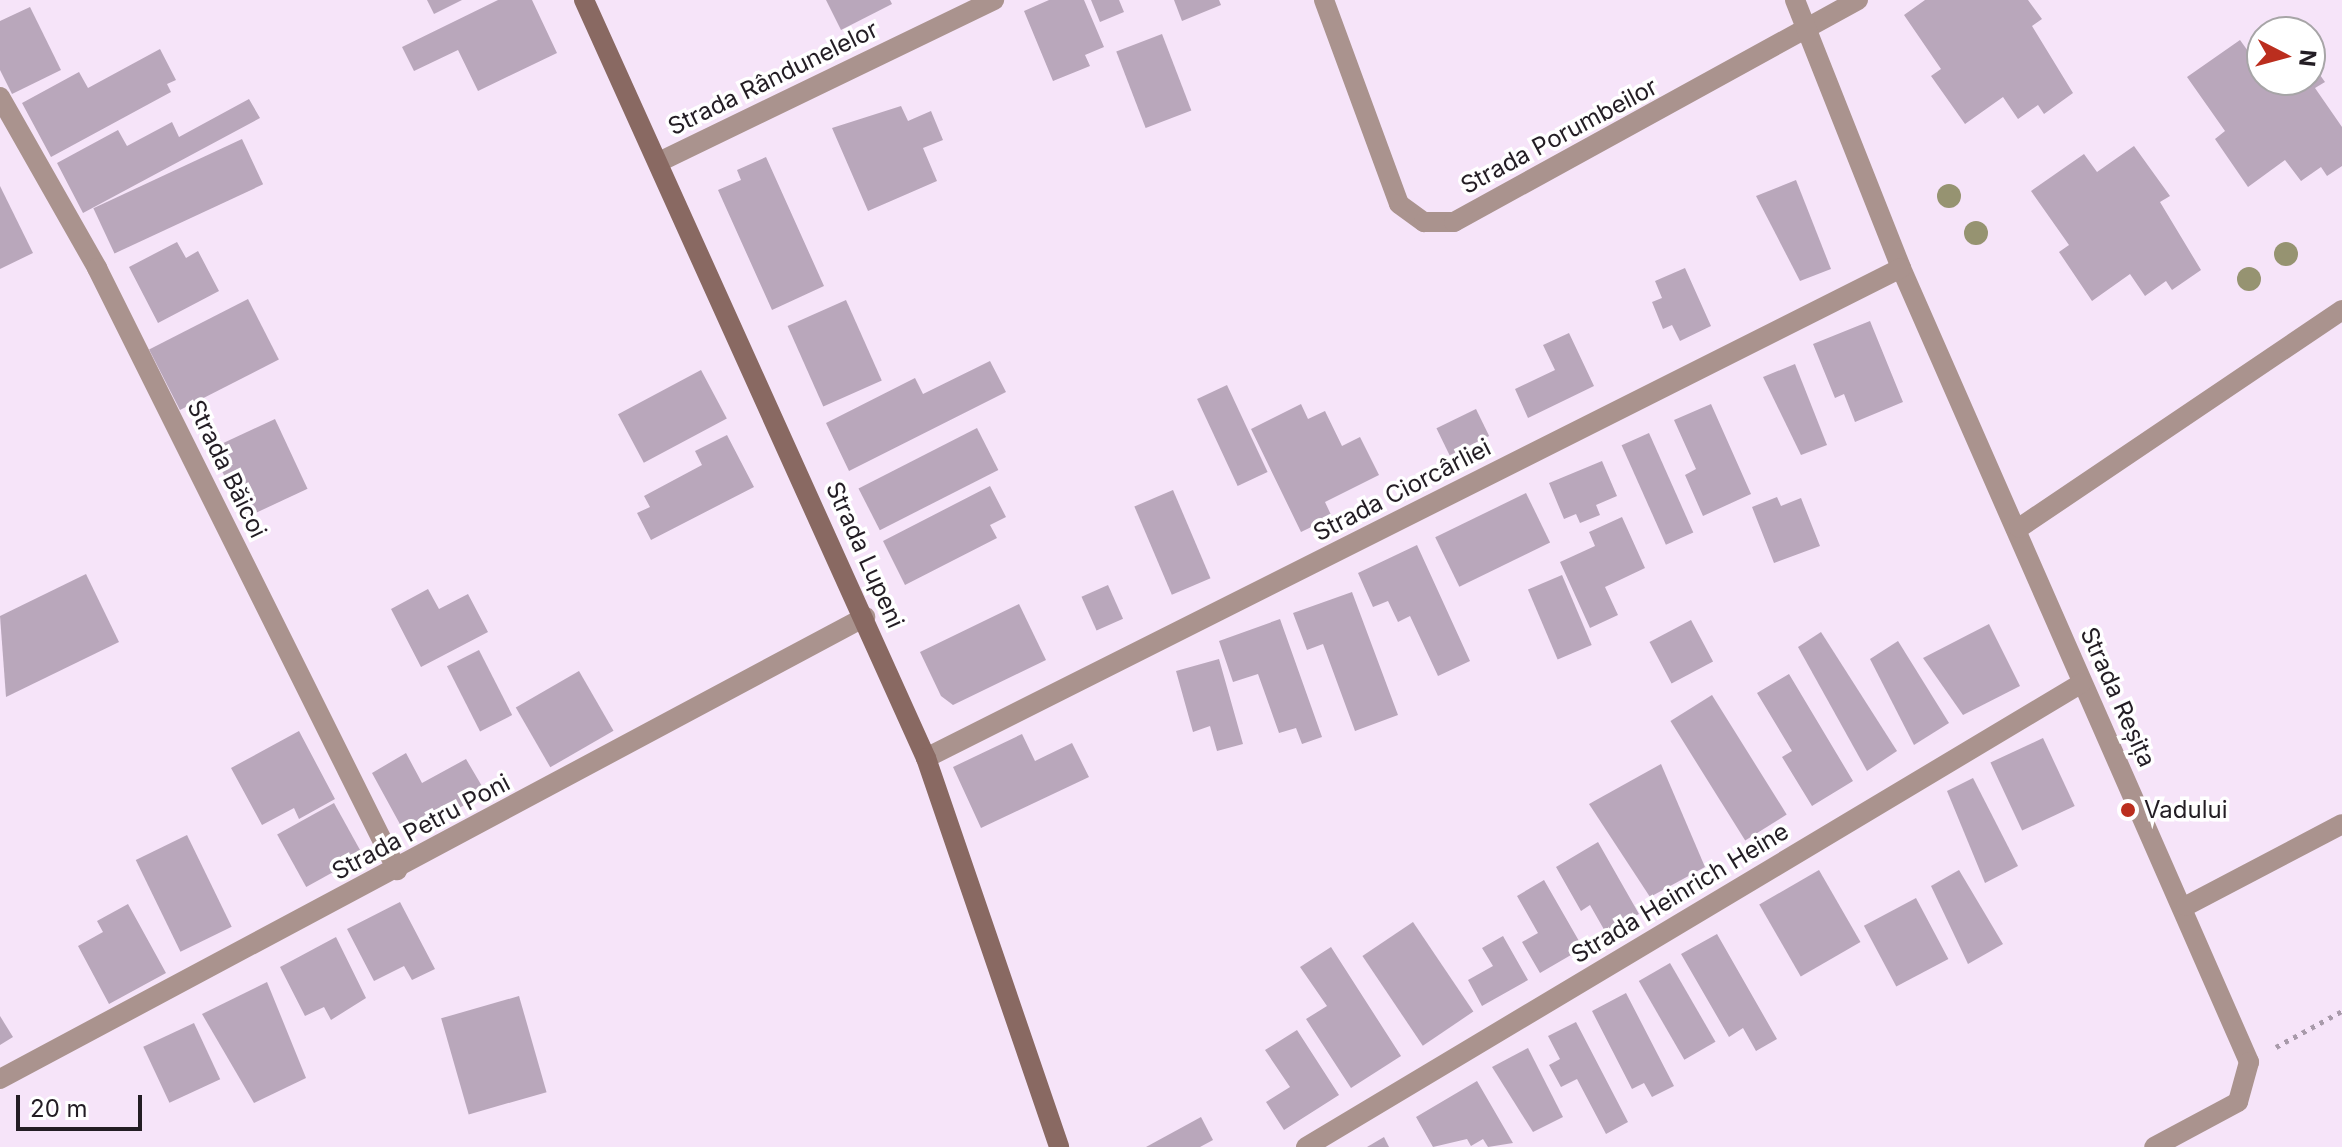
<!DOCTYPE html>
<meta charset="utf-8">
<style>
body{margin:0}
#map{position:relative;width:2342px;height:1147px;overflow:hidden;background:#f6e4f9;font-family:Inter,sans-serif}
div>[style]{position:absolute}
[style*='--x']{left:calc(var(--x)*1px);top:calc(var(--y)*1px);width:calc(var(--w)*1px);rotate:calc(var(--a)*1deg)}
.building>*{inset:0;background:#b9a7bb;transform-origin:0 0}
.path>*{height:5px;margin-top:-2.5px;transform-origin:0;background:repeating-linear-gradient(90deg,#a89aaa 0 4px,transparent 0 10px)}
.street>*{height:20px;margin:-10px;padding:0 10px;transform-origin:10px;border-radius:10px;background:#aa938e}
.secondary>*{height:20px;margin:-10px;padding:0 10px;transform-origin:10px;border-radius:10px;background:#896962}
.trees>*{width:24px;height:24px;margin:-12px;border-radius:50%;background:#969371}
.dots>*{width:22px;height:22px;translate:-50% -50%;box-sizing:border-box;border:4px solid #fff;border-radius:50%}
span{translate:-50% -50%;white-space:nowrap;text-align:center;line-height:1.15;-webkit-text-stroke:7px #fff;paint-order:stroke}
.street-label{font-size:24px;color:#231d24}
.poi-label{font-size:24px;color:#231d24}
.left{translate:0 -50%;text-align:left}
.north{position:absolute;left:2246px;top:16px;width:80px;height:80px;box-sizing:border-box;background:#fff;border:2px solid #a7a5a7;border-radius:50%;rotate:96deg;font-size:22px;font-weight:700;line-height:32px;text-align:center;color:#231d24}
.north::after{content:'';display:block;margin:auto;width:28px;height:36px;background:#bb2e1e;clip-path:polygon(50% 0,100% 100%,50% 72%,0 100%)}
.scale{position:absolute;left:16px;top:1095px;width:126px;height:36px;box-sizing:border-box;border:4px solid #231d24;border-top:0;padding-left:10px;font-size:24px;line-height:28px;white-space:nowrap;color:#231d24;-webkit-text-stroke:6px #fff;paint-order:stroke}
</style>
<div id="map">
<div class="building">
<div style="clip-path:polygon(427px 0,462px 0,434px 14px)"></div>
<div style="clip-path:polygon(498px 0,532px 0,557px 53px,478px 91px,458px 50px,414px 71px,402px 47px)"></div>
<div style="clip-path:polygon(826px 0,890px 0,892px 4px,841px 30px)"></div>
<div style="clip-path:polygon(1049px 0,1084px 0,1104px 47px,1085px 55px,1090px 66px,1053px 81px,1024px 11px)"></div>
<div style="clip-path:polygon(1091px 0,1119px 0,1124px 12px,1100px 22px)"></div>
<div style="clip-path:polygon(1174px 0,1219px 0,1221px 5px,1182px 21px)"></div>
<div style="clip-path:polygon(1925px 0,2028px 0,2042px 19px,2032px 26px,2073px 93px,2044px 114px,2038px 105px,2018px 119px,2003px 97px,1965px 124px,1931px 76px,1941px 69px,1904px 15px)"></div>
<div style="clip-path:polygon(30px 7px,61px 70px,12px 94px,0 70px,0 21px)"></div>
<div style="left:1162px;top:34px;width:82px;height:49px;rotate:69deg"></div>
<div style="clip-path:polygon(2240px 40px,2253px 58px,2262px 52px,2262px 80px,2310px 80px,2310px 61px,2325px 82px,2315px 88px,2342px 127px,2342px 166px,2327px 176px,2321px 167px,2301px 181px,2285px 160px,2248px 187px,2215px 139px,2225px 131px,2187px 77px)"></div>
<div style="clip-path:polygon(160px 49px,176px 80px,167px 84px,171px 92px,51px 157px,22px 103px,79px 72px,88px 88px)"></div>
<div style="clip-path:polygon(249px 99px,260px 118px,83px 213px,57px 163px,118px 130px,127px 146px,172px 122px,179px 137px)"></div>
<div style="clip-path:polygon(901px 106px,908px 121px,931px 111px,943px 140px,923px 148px,937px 181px,868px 211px,832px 128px)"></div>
<div style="left:242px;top:139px;width:50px;height:164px;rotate:65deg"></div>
<div style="clip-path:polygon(2134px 146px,2170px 196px,2160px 202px,2201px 270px,2172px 290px,2166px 281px,2145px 296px,2130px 274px,2092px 301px,2059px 252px,2069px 245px,2031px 191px,2084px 154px,2097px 172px)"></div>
<div style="clip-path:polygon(766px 157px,824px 286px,772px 310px,718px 190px,741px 180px,737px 170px)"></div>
<div style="clip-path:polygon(1796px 180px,1831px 269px,1800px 281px,1756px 196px)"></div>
<div style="clip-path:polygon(0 186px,33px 253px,0 269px)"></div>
<div style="clip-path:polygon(177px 242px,186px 258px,198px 251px,219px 291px,158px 323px,129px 267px)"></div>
<div style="clip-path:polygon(1685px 268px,1711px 326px,1680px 341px,1672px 325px,1663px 329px,1652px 302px,1662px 298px,1655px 281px)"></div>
<div style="left:248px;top:299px;width:68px;height:111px;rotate:63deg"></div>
<div style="left:846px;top:300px;width:88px;height:64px;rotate:66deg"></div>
<div style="clip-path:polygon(1870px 321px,1903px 402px,1855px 422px,1844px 394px,1835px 398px,1813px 344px)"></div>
<div style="clip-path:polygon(1569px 333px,1594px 386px,1528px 418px,1515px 389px,1555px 370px,1543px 345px)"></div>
<div style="clip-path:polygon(990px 361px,1006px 392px,849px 471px,826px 423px,915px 378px,923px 394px)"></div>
<div style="clip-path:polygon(1795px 364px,1827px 445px,1801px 455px,1763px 377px)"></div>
<div style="left:701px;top:370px;width:55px;height:94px;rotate:62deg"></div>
<div style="left:1227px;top:385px;width:96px;height:33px;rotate:65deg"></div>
<div style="clip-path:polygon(1301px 404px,1308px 419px,1325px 411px,1342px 446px,1360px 437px,1379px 475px,1325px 502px,1332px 517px,1301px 532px,1251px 429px)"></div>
<div style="clip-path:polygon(1711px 404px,1751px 494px,1703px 516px,1685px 475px,1696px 469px,1674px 420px)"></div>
<div style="left:1476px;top:409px;width:30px;height:44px;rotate:64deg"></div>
<div style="left:275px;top:419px;width:77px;height:70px;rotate:65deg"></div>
<div style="left:977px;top:428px;width:47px;height:133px;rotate:63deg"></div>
<div style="left:1649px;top:433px;width:109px;height:30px;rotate:66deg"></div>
<div style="clip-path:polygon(727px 435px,754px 487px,651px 540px,637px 513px,650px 507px,644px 496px,702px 465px,695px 451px)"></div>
<div style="clip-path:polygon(1602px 461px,1617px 496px,1596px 505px,1600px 515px,1580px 523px,1576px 514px,1564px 519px,1549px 483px)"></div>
<div style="clip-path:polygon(990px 486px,1006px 517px,990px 525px,997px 538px,905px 585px,883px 541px)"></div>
<div style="left:1173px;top:490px;width:96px;height:42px;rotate:67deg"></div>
<div style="left:1526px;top:493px;width:55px;height:101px;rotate:64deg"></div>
<div style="clip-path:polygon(1777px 497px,1781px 506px,1801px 498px,1820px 546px,1774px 563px,1752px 507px)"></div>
<div style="clip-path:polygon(1622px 517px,1645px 568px,1605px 587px,1618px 615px,1590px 628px,1560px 562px,1595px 546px,1589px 532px)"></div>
<div style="clip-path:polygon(1417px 545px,1470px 661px,1438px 676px,1410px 616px,1398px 622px,1388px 601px,1373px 607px,1358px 573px)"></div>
<div style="clip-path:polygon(86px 574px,119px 642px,6px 697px,0 616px)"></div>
<div style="left:1562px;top:575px;width:76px;height:37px;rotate:67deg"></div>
<div style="left:1108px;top:585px;width:37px;height:29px;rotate:66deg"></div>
<div style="clip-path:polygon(428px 589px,439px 609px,468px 594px,488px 632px,421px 667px,391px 609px)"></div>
<div style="clip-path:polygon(1352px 592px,1398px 715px,1355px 731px,1323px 644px,1307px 650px,1293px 613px)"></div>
<div style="clip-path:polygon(1019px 604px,1046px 660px,953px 705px,941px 696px,920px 652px)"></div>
<div style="clip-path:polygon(1280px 619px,1322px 737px,1302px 744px,1296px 728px,1279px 733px,1258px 674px,1233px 682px,1219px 641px)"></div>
<div style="left:1691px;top:620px;width:47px;height:47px;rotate:62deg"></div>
<div style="clip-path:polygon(1989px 624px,2020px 686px,1963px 715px,1923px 658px)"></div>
<div style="clip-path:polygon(1821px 632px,1897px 751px,1867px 771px,1798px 647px)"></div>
<div style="clip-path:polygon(1898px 641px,1949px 723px,1914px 745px,1870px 659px)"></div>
<div style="left:479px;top:650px;width:73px;height:36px;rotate:63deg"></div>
<div style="clip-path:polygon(1219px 659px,1243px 744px,1217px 751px,1210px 726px,1193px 732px,1176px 671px)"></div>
<div style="left:579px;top:671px;width:69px;height:73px;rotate:60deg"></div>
<div style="clip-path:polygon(1789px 674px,1853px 781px,1812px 806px,1782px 757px,1792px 751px,1757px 693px)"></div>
<div style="left:1712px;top:695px;width:141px;height:49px;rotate:58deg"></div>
<div style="clip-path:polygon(299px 731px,335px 799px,299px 819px,294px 808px,262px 825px,231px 768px)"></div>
<div style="clip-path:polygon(1022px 734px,1035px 761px,1072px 743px,1089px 777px,981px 828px,953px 767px)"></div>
<div style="left:2043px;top:738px;width:75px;height:58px;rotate:65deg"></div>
<div style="clip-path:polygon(406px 753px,422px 783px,466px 759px,486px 793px,407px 837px,372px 773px)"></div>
<div style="clip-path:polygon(1661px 764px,1705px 867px,1650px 897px,1589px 804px)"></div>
<div style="clip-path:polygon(1973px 778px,2018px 866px,1985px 883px,1947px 791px)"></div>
<div style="left:334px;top:803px;width:60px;height:65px;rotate:61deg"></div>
<div style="left:187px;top:835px;width:102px;height:57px;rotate:64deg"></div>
<div style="clip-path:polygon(1598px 842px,1639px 914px,1606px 933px,1590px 905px,1581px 911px,1556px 867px)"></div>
<div style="left:1819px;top:870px;width:83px;height:69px;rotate:60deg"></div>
<div style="clip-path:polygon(1959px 870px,2003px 944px,1968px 964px,1931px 886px)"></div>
<div style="clip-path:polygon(1544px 880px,1583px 948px,1540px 973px,1522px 942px,1538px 933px,1517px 896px)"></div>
<div style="left:1916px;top:898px;width:69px;height:59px;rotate:62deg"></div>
<div style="clip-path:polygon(400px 902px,435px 969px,412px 980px,404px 966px,374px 981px,347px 929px)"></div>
<div style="clip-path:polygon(128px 904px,166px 973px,109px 1004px,78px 946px,103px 932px,97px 921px)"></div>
<div style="left:1413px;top:922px;width:108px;height:61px;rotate:56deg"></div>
<div style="clip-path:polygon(1717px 934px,1777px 1039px,1756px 1051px,1743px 1028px,1729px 1037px,1681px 954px)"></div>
<div style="clip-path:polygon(1503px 936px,1528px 980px,1482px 1006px,1468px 980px,1493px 966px,1482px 948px)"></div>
<div style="clip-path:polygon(336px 937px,366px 998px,331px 1020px,324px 1007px,305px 1016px,280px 967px)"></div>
<div style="clip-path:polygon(1331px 947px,1401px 1056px,1351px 1088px,1306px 1019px,1327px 1006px,1300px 967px)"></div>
<div style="left:1670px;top:963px;width:91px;height:36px;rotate:60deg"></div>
<div style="clip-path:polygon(267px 982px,306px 1078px,254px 1103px,202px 1014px)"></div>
<div style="clip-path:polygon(1626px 993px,1674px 1086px,1652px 1097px,1644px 1083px,1632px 1089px,1592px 1011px)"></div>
<div style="left:519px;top:996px;width:100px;height:81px;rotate:74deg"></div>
<div style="clip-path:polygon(0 1016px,13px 1037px,0 1045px)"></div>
<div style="clip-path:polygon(1576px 1022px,1628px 1122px,1606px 1134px,1577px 1079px,1561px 1087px,1549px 1065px,1560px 1059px,1548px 1036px)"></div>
<div style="left:194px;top:1023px;width:62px;height:56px;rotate:65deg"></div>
<div style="clip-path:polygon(1297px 1030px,1339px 1095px,1284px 1130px,1266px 1102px,1290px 1087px,1265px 1050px)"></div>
<div style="clip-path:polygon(1528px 1048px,1563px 1117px,1533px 1132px,1492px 1067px)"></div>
<div style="clip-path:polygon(1477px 1081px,1513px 1143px,1488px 1147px,1483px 1139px,1471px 1146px,1467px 1139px,1433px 1147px,1416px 1117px)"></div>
<div style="clip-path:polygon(1201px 1117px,1213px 1140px,1200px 1147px,1146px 1147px)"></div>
<div style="clip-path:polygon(1384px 1137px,1389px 1147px,1367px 1147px)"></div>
</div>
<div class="path">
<div style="--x:2276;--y:1047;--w:75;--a:-28.6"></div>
</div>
<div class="street">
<div style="--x:1324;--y:0;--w:217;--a:69.8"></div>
<div style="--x:1399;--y:204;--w:31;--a:36"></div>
<div style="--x:1424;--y:222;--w:30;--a:0"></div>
<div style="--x:1454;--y:222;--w:461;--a:-28.8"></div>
<div style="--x:1795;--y:0;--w:288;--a:68.4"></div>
<div style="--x:1901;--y:268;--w:867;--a:66.33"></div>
<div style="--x:2249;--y:1062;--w:41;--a:105.4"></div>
<div style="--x:2238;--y:1102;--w:95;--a:151.8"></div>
<div style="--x:0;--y:97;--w:197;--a:60.4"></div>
<div style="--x:97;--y:268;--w:673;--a:63.51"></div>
<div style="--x:661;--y:161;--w:370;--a:-25.8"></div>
<div style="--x:2019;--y:528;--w:390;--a:-34"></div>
<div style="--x:926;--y:758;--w:1091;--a:-26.68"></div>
<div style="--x:2186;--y:906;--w:176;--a:-27.7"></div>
<div style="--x:0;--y:1079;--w:981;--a:-28.11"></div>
<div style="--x:1306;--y:1147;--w:904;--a:-30.88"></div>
</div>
<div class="secondary">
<div style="--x:584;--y:0;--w:832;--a:65.72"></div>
<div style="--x:926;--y:758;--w:411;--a:71.1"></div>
</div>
<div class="trees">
<div style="left:1949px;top:196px"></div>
<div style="left:1976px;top:233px"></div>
<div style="left:2286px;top:254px"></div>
<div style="left:2249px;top:279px"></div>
</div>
<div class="dots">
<div style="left:2128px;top:810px;background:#bb2e1e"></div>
</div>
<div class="street-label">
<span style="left:773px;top:78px;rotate:-26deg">Strada Rândunelelor</span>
<span style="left:1559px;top:136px;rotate:-28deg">Strada Porumbeilor</span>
<span style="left:227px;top:469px;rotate:64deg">Strada Băicoi</span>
<span style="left:1402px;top:490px;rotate:-27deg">Strada Ciorcârliei</span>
<span style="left:865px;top:555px;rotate:66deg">Strada Lupeni</span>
<span style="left:2118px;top:697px;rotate:66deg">Strada Reșița</span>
<span style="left:421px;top:827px;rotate:-28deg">Strada Petru Poni</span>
<span style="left:1680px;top:893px;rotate:-31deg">Strada Heinrich Heine</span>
</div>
<div class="poi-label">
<span class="left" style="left:2144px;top:810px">Vadului</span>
</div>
<div class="north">N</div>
<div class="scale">20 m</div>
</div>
